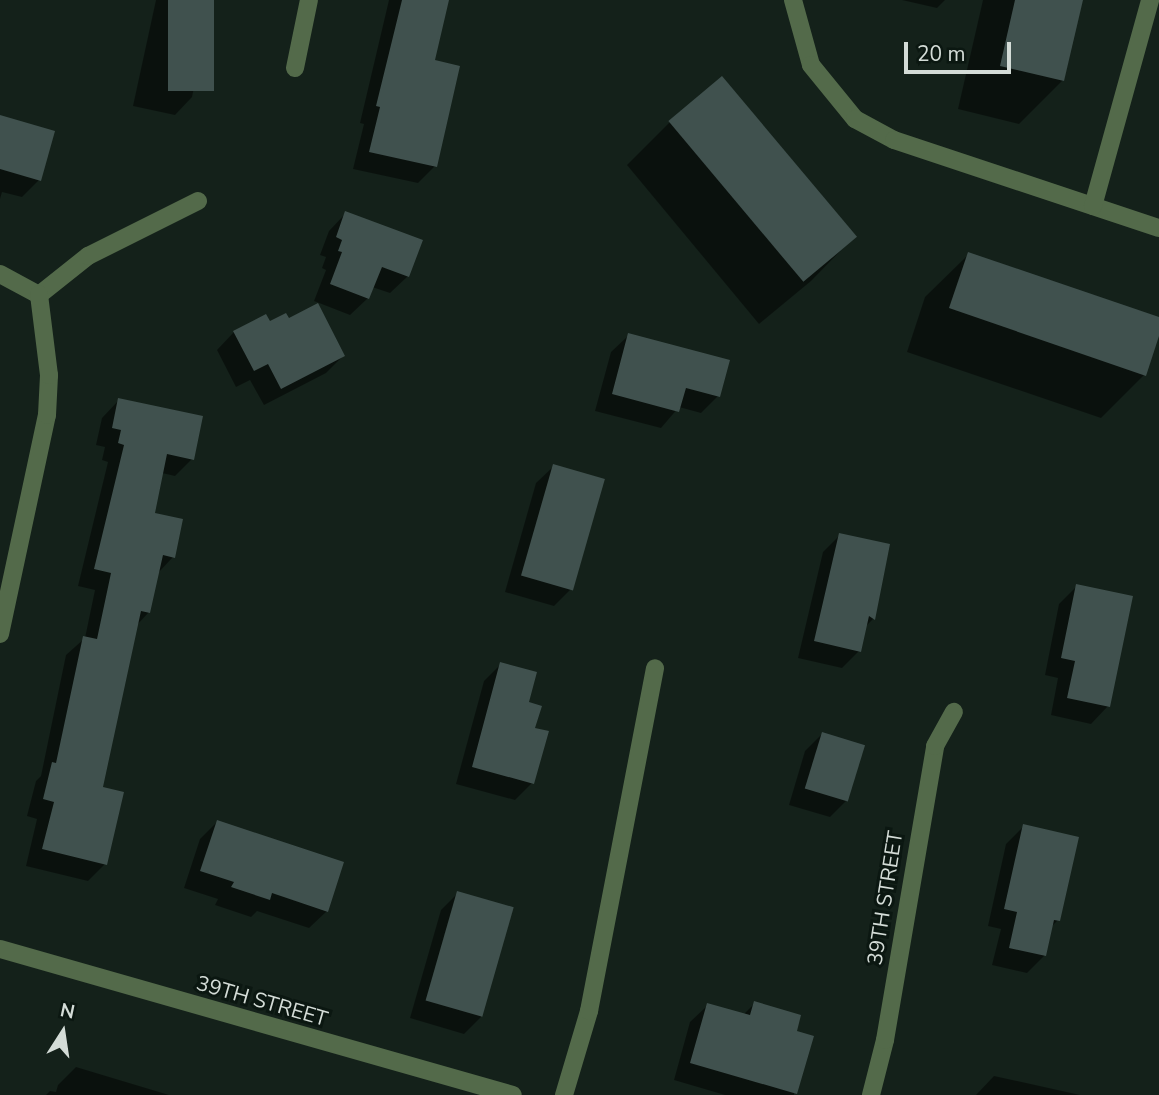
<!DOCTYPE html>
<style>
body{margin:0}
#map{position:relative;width:1159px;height:1095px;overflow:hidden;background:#14211a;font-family:"Nunito Sans",sans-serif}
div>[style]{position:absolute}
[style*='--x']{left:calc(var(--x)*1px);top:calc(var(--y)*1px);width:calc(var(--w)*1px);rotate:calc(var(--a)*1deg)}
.shadow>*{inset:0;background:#0007}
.building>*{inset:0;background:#40514e;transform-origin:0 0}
.minor>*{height:18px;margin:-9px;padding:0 9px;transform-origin:9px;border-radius:9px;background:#536a4a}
span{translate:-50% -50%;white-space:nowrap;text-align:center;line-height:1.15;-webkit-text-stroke:6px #0b1711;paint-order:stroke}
.street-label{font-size:21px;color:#d4dcd7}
.north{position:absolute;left:28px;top:997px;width:70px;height:70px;-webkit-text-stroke:5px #0b1711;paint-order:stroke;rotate:12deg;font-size:19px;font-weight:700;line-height:28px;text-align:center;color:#d4dcd7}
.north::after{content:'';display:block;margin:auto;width:24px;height:32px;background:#d4dcd7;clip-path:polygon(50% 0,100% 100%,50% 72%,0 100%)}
.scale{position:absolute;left:904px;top:42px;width:107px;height:32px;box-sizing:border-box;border:4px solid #d4dcd7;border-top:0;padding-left:9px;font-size:21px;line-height:24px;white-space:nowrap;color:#d4dcd7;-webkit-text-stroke:5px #0b1711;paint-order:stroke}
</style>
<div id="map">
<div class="shadow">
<div style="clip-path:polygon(156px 0,212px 0,192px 97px,175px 115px,133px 106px)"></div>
<div style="clip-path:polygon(389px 0,447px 0,433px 61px,435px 166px,418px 183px,353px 169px,364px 124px,360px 123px)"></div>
<div style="clip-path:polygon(902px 0,945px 0,937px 8px)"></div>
<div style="clip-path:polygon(983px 0,1081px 0,1063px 80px,1019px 124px,958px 109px)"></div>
<div style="clip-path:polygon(0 117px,39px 180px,22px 197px,2px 192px,0 199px)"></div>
<div style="clip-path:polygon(670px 122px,854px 237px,811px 281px,759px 324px,627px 165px)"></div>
<div style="clip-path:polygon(346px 213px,408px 276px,390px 293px,372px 287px,368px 298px,350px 315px,314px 301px,326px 270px,322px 268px,326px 257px,320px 255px,329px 231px)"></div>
<div style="clip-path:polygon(969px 254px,1159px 319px,1159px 331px,1144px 375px,1101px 418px,907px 352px,925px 297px)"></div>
<div style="clip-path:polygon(289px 320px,343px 356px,326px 373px,264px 405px,250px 380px,236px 387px,217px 350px,234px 332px)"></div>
<div style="clip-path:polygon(629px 335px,718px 396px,701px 413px,679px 407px,661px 428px,595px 411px,611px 352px)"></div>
<div style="clip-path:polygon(119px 400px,192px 459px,175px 476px,162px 473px,153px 514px,173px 557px,158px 573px,149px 612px,136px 626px,101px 788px,105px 864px,88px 881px,26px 866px,37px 819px,27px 816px,36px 781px,41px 776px,66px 655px,85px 638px,95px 590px,78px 586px,108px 462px,102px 460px,105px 447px,96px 445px,102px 418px)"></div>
<div style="clip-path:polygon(554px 466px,571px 589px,554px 606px,505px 592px,536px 483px)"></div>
<div style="clip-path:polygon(840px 535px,888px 545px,873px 619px,864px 628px,859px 651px,842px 668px,798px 658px,823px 552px)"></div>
<div style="clip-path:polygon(1077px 586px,1108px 706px,1091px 724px,1051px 715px,1058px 678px,1045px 675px,1059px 604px)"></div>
<div style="clip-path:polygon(501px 664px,526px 703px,533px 729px,532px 783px,515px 800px,456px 784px,484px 681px)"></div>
<div style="clip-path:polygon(822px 734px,847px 800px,830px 817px,789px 805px,805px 751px)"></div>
<div style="clip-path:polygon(217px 822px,327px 911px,309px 928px,257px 911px,251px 917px,215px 905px,218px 899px,184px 888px,200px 839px)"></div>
<div style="clip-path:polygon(1024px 826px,1058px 920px,1050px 928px,1044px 956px,1027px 973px,992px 965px,1001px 929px,988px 926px,1006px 844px)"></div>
<div style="clip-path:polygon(458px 893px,512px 908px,481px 1017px,464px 1034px,410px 1018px,441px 910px)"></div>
<div style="clip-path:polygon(755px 1003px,794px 1032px,794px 1095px,725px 1095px,674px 1080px,690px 1022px,708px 1005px,743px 1015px)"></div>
<div style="clip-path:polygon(76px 1067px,169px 1095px,46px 1095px,50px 1091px,56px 1092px,58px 1085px)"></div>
<div style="clip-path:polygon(994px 1076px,1080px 1095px,976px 1095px)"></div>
</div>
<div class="building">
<div style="left:168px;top:0;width:46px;height:91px"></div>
<div style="clip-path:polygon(402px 0,449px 0,435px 60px,460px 66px,437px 167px,369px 152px,380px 107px,376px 106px)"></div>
<div style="clip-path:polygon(1015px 0,1083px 0,1064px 81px,1000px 66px)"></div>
<div style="left:722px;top:76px;width:210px;height:70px;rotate:50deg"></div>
<div style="clip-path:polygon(0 115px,55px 131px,41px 181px,0 169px)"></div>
<div style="clip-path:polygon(345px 211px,423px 240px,409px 277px,382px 267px,369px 299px,330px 284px,342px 252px,338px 251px,342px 240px,336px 237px)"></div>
<div style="clip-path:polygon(968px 252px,1159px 317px,1159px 336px,1146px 376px,949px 308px)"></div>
<div style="clip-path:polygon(318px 303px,345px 356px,281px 389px,268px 364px,254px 371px,233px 331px,266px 314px,270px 321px,286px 313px,289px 318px)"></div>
<div style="clip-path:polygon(628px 333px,730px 360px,720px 397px,686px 388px,679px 412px,612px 394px)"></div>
<div style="clip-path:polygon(118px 398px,203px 416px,194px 460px,167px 454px,155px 513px,183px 519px,175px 558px,163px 555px,150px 613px,141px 611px,103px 787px,124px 792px,107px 865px,42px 849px,54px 802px,43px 799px,52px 762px,56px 763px,83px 636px,97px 639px,111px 573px,94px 569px,124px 445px,118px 443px,121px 430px,112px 428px)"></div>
<div style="left:553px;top:464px;width:54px;height:116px;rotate:16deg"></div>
<div style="clip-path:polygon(839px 533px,890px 544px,875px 620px,869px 616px,861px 652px,814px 641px)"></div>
<div style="clip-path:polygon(1076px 584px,1133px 596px,1110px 707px,1067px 698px,1075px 661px,1061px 658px)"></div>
<div style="clip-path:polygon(500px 662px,537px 672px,529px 702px,542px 706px,535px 728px,549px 731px,534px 784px,472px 767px)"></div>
<div style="left:822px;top:732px;width:45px;height:59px;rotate:17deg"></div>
<div style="clip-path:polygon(217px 820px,344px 862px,328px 912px,272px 893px,270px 900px,231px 887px,234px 882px,200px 871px)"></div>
<div style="clip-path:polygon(1023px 824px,1079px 837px,1060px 921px,1054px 920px,1046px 956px,1009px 948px,1017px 912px,1004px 909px)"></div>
<div style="left:457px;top:891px;width:59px;height:114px;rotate:16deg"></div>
<div style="clip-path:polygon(754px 1001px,801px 1015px,797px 1031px,814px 1036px,797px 1094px,690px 1063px,707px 1003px,750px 1015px)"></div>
</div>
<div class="minor">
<div style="--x:793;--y:0;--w:67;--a:74.5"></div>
<div style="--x:811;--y:65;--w:70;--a:50.8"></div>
<div style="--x:855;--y:119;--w:44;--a:28.3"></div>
<div style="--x:894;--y:140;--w:279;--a:18.4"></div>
<div style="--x:295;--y:68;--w:69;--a:-78.4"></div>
<div style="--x:1093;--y:206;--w:214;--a:-74.5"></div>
<div style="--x:0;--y:274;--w:44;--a:28.3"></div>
<div style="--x:39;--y:295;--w:63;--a:-38.5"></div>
<div style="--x:88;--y:256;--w:123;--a:-26.6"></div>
<div style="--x:0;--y:634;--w:224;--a:-77.9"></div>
<div style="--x:47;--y:415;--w:40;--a:-87.1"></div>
<div style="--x:49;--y:375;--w:81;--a:-97.1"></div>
<div style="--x:0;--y:949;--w:533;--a:15.89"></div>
<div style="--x:564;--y:1095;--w:88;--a:-73.4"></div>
<div style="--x:589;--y:1011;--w:349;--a:-79.1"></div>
<div style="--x:871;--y:1095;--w:57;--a:-75.7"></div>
<div style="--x:885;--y:1040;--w:298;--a:-80.3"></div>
<div style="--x:935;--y:746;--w:39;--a:-61"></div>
</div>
<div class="street-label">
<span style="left:885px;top:898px;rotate:-81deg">39TH STREET</span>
<span style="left:262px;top:1001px;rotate:16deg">39TH STREET</span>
</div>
<div class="north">N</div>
<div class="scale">20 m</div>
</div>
